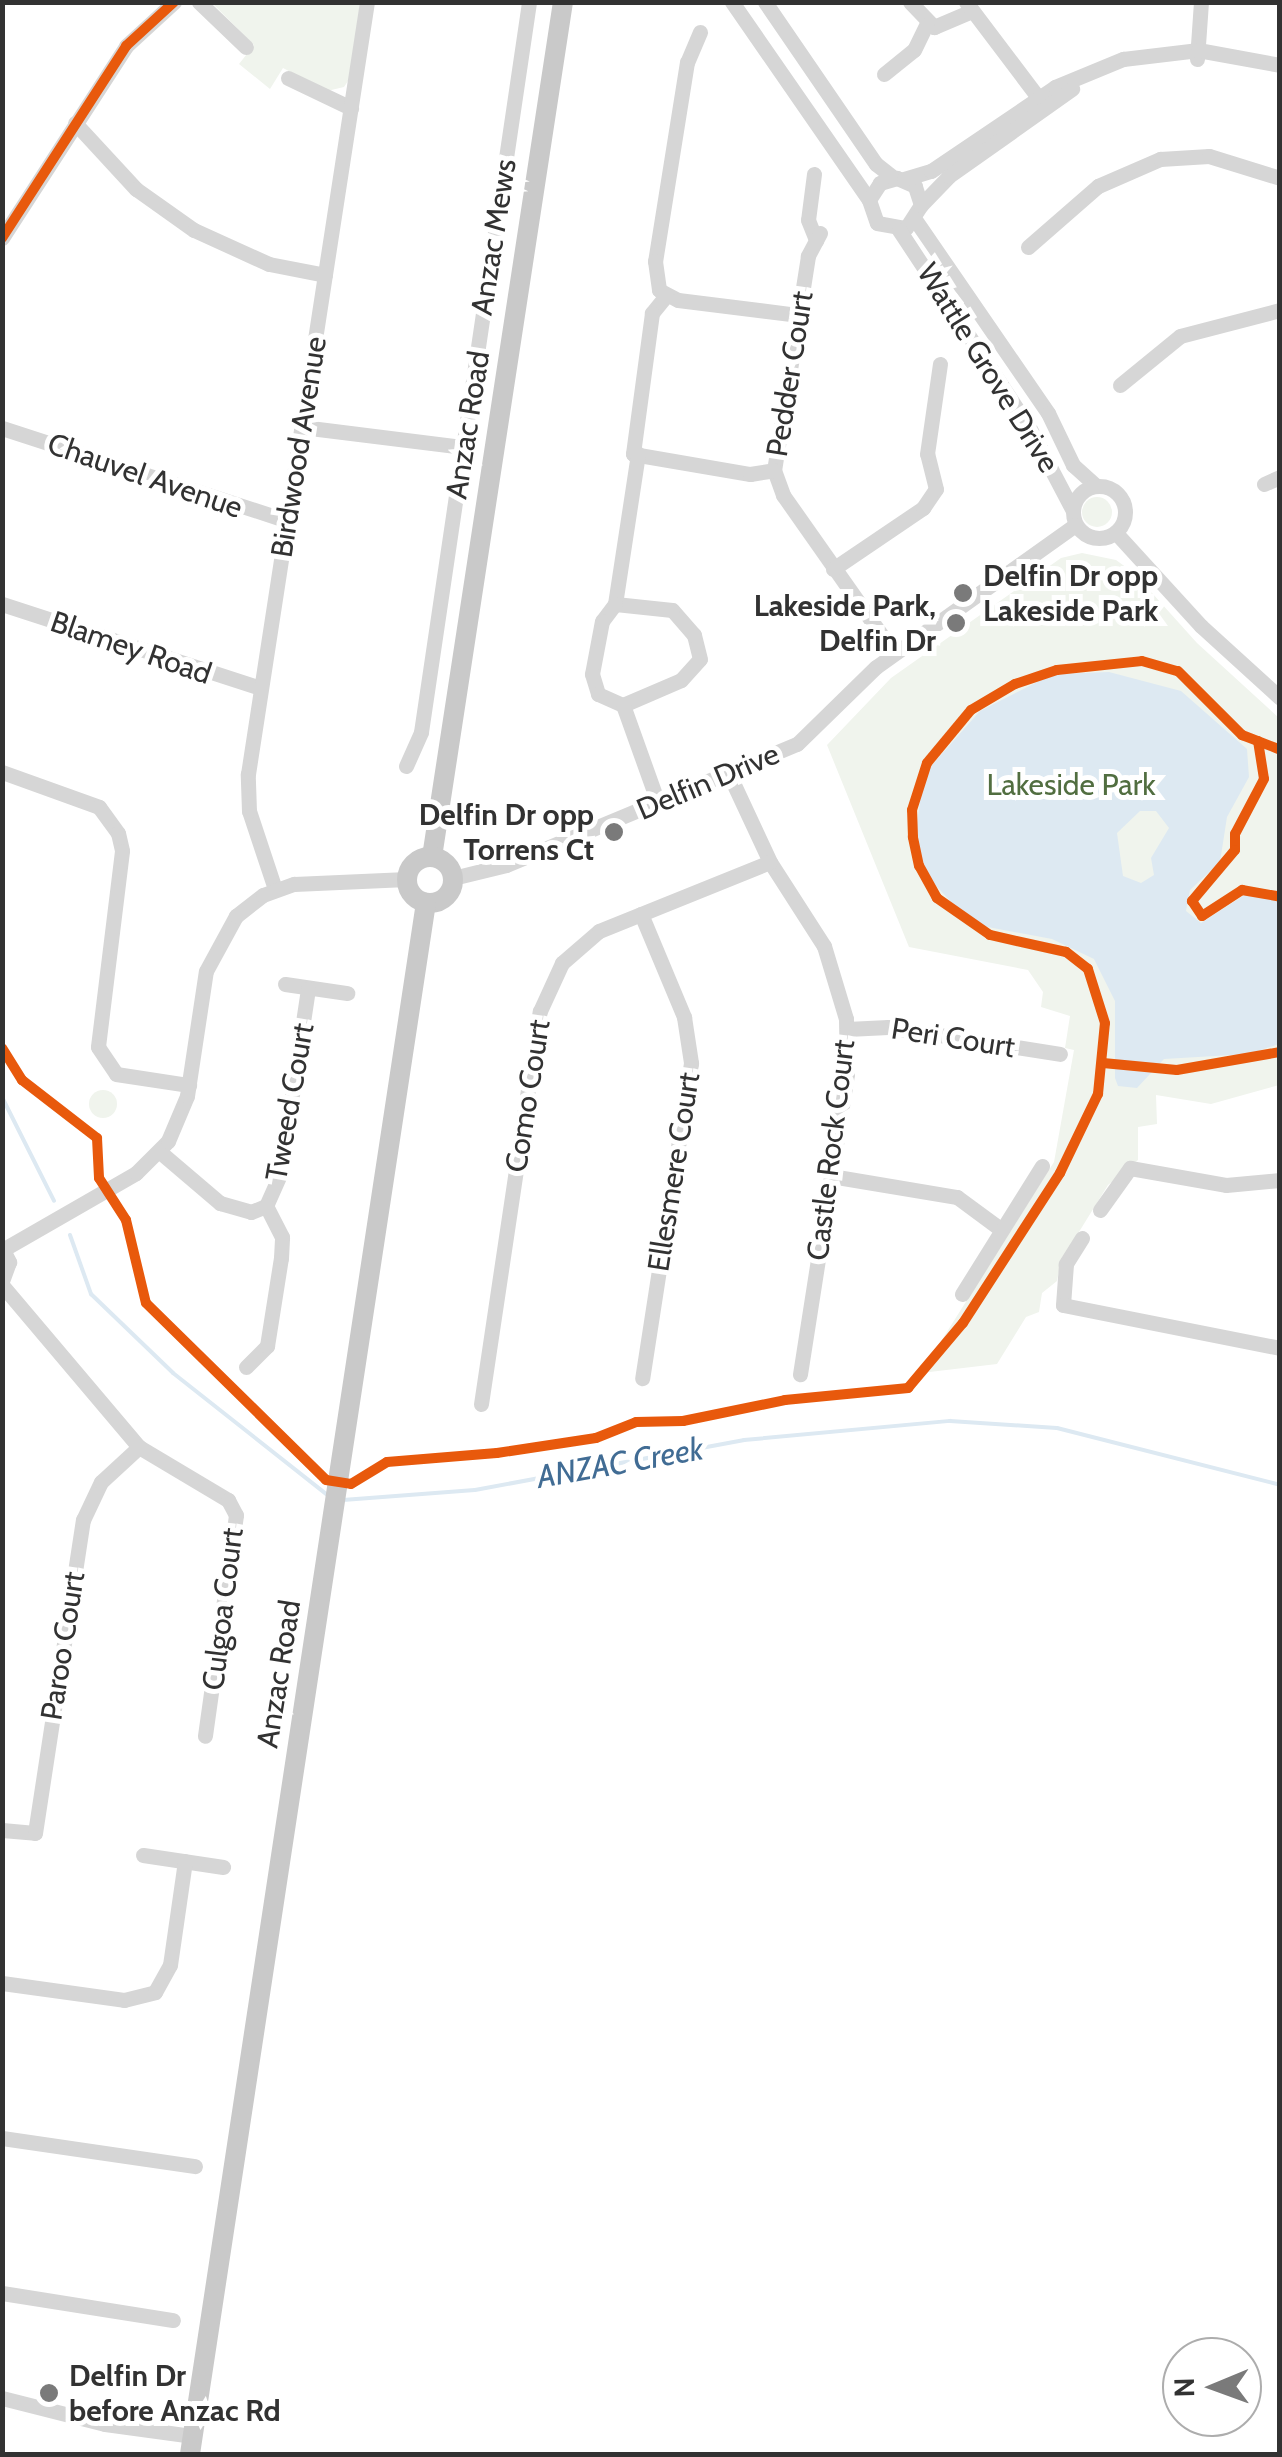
<!DOCTYPE html>
<style>
body{margin:0}
#map{position:relative;width:1282px;height:2457px;overflow:hidden;background:#fff;font-family:Cabin,sans-serif}
div>[style]{position:absolute}
[style*='--x']{left:calc(var(--x)*1px);top:calc(var(--y)*1px);width:calc(var(--w)*1px);rotate:calc(var(--a)*1deg)}
.green>*{inset:0;background:#f0f4ed}
.round{border-radius:50%}
.water>*{inset:0;background:#dde9f2}
.stream>*{height:4px;margin:-2px;padding:0 2px;transform-origin:2px;border-radius:2px;background:#dde9f2}
.minor>*{height:15px;margin:-7.5px;padding:0 7.5px;transform-origin:7.5px;border-radius:7.5px;background:#d6d6d6}
.minor>.ring{margin:-7.5px;padding:0;box-sizing:content-box;background:none;border:15px solid #d6d6d6;border-radius:50%}
.major>*{height:20px;margin:-10px;padding:0 10px;transform-origin:10px;border-radius:10px;background:#c9c9c9}
.major>.ring{margin:-10px;padding:0;box-sizing:content-box;background:none;border:20px solid #c9c9c9;border-radius:50%}
.cycleway>*{height:10px;margin:-5px;padding:0 5px;transform-origin:5px;border-radius:5px;background:#e8590c}
.dots>*{width:28px;height:28px;translate:-50% -50%;box-sizing:border-box;border:5px solid #fff;border-radius:50%}
span{translate:-50% -50%;white-space:nowrap;text-align:center;line-height:1.15;-webkit-text-stroke:10px #fff;paint-order:stroke}
.street-label{font-size:30px;color:#323232}
.poi-label{font-size:30px;color:#323232;font-weight:700}
.left{translate:0 -50%;text-align:left}
.right{translate:-100% -50%;text-align:right}
.park-label{font-size:30px;color:#516e40}
.water-label{font-size:32px;color:#416c94;font-style:italic}
.frame{position:absolute;inset:0;border:5px solid #323232;pointer-events:none}
.north{position:absolute;left:1162px;top:2337px;width:100px;height:100px;box-sizing:border-box;background:#fff;border:2px solid #adadad;border-radius:50%;rotate:269deg;font-size:28px;font-weight:700;line-height:40px;text-align:center;color:#323232}
.north::after{content:'';display:block;margin:auto;width:35px;height:45px;background:#7a7a7a;clip-path:polygon(50% 0,100% 100%,50% 72%,0 100%)}
</style>
<div id="map">
<div class="green">
<div style="clip-path:polygon(212px 3px,360px 3px,350px 78px,344px 87px,327px 91px,283px 68px,270px 89px,239px 64px,254px 45px)"></div>
<div class="round" style="left:1082px;top:497px;width:30px;height:30px"></div>
<div style="clip-path:polygon(1082px 553px,1116px 560px,1134px 573px,1197px 643px,1279px 718px,1279px 1085px,1211px 1104px,1156px 1095px,1157px 1124px,1138px 1127px,1138px 1160px,1108px 1185px,1061px 1261px,1057px 1281px,1042px 1293px,1039px 1312px,1026px 1317px,997px 1364px,921px 1373px,1054px 1162px,1074px 1050px,1065px 1048px,1070px 1016px,1041px 1007px,1043px 992px,1028px 970px,909px 947px,827px 745px,891px 678px,1061px 558px)"></div>
<div class="round" style="left:89px;top:1090px;width:28px;height:28px"></div>
</div>
<div class="water">
<div style="clip-path:polygon(evenodd,1109px 672px,1181px 691px,1247px 749px,1249px 777px,1227px 817px,1220px 862px,1190px 890px,1186px 911px,1201px 923px,1246px 894px,1279px 901px,1279px 1044px,1249px 1054px,1164px 1059px,1137px 1088px,1118px 1086px,1115px 1078px,1115px 1001px,1094px 959px,1052px 939px,972px 924px,924px 873px,916px 830px,924px 774px,980px 711px,1053px 674px,1109px 672px,1140px 811px,1156px 811px,1169px 828px,1151px 858px,1154px 875px,1141px 883px,1123px 876px,1117px 833px,1140px 811px)"></div>
</div>
<div class="stream">
<div style="--x:2;--y:1097;--w:116;--a:63.4"></div>
<div style="--x:70;--y:1235;--w:63;--a:70.4"></div>
<div style="--x:91;--y:1294;--w:114;--a:43.9"></div>
<div style="--x:173;--y:1373;--w:199;--a:38.3"></div>
<div style="--x:343;--y:1500;--w:132;--a:-4.3"></div>
<div style="--x:475;--y:1490;--w:274;--a:-10.5"></div>
<div style="--x:744;--y:1440;--w:207;--a:-5.3"></div>
<div style="--x:950;--y:1421;--w:107;--a:3.7"></div>
<div style="--x:1057;--y:1428;--w:230;--a:14.3"></div>
</div>
<div class="minor">
<div style="--x:199;--y:2;--w:65;--a:43.8"></div>
<div style="--x:732;--y:2;--w:241;--a:55.3"></div>
<div style="--x:869;--y:200;--w:24;--a:71"></div>
<div style="--x:877;--y:223;--w:29;--a:10"></div>
<div style="--x:906;--y:228;--w:27;--a:-57"></div>
<div style="--x:921;--y:205;--w:20;--a:-108"></div>
<div style="--x:915;--y:186;--w:20;--a:-156"></div>
<div style="--x:897;--y:178;--w:18;--a:164"></div>
<div style="--x:880;--y:183;--w:20;--a:123"></div>
<div style="--x:765;--y:2;--w:196;--a:55.6"></div>
<div style="--x:876;--y:164;--w:23;--a:38"></div>
<div style="--x:910;--y:2;--w:35;--a:46"></div>
<div style="--x:934;--y:27;--w:39;--a:-23"></div>
<div style="--x:966;--y:2;--w:124;--a:52.9"></div>
<div style="--x:700;--y:32;--w:33;--a:113"></div>
<div style="--x:687;--y:62;--w:202;--a:99.1"></div>
<div style="--x:655;--y:261;--w:29;--a:82"></div>
<div style="--x:659;--y:290;--w:21;--a:28"></div>
<div style="--x:678;--y:300;--w:122;--a:7.1"></div>
<div style="--x:1197;--y:59;--w:57;--a:-86"></div>
<div style="--x:884;--y:74;--w:38;--a:-39"></div>
<div style="--x:914;--y:50;--w:28;--a:-64"></div>
<div style="--x:288;--y:78;--w:70;--a:25.5"></div>
<div style="--x:75;--y:123;--w:90;--a:47.3"></div>
<div style="--x:136;--y:189;--w:71;--a:35.3"></div>
<div style="--x:194;--y:230;--w:82;--a:24.4"></div>
<div style="--x:269;--y:264;--w:57;--a:11.1"></div>
<div style="--x:814;--y:174;--w:46;--a:97.4"></div>
<div style="--x:808;--y:220;--w:22;--a:68"></div>
<div style="--x:904;--y:179;--w:28;--a:-17"></div>
<div style="--x:931;--y:171;--w:150;--a:-34.1"></div>
<div style="--x:1055;--y:87;--w:74;--a:-22.4"></div>
<div style="--x:1123;--y:59;--w:76;--a:-6.8"></div>
<div style="--x:1198;--y:50;--w:83;--a:10.4"></div>
<div style="--x:921;--y:205;--w:40;--a:-46"></div>
<div style="--x:949;--y:176;--w:151;--a:-35.3"></div>
<div style="--x:916;--y:221;--w:233;--a:55.5"></div>
<div style="--x:1048;--y:413;--w:58;--a:64.3"></div>
<div style="--x:1073;--y:465;--w:31;--a:42"></div>
<div style="--x:899;--y:230;--w:236;--a:56.6"></div>
<div style="--x:1029;--y:427;--w:93;--a:62.3"></div>
<div style="--x:820;--y:233;--w:26;--a:118"></div>
<div style="--x:808;--y:256;--w:217;--a:99"></div>
<div style="--x:774;--y:470;--w:27;--a:70"></div>
<div style="--x:783;--y:495;--w:193;--a:54.9"></div>
<div style="--x:2;--y:238;--w:229;--a:-57.1"></div>
<div style="--x:126;--y:46;--w:65;--a:-42.5"></div>
<div style="--x:1028;--y:247;--w:93;--a:-41.1"></div>
<div style="--x:1098;--y:186;--w:68;--a:-23.5"></div>
<div style="--x:1160;--y:159;--w:49;--a:-3.5"></div>
<div style="--x:1209;--y:156;--w:74;--a:17.2"></div>
<div style="--x:665;--y:297;--w:21;--a:129"></div>
<div style="--x:652;--y:313;--w:142;--a:97.7"></div>
<div style="--x:633;--y:454;--w:119;--a:9.7"></div>
<div style="--x:750;--y:474;--w:24;--a:-9"></div>
<div style="--x:1120;--y:385;--w:77;--a:-39.2"></div>
<div style="--x:1180;--y:336;--w:103;--a:-14.6"></div>
<div style="--x:302;--y:427;--w:161;--a:7.1"></div>
<div style="--x:2;--y:428;--w:301;--a:18"></div>
<div style="--x:1264;--y:484;--w:17;--a:-24"></div>
<div class="ring" style="left:1073px;top:486px;width:37px;height:37px"></div>
<div style="--x:1116;--y:533;--w:126;--a:47.6"></div>
<div style="--x:1201;--y:626;--w:107;--a:42.3"></div>
<div style="--x:833;--y:569;--w:109;--a:-34.1"></div>
<div style="--x:923;--y:508;--w:23;--a:-56"></div>
<div style="--x:936;--y:489;--w:36;--a:-104"></div>
<div style="--x:927;--y:454;--w:91;--a:-81.8"></div>
<div style="--x:2;--y:604;--w:272;--a:18"></div>
<div style="--x:615;--y:604;--w:152;--a:-81.3"></div>
<div style="--x:623;--y:705;--w:63;--a:-23.3"></div>
<div style="--x:681;--y:680;--w:28;--a:-48"></div>
<div style="--x:700;--y:659;--w:25;--a:-104"></div>
<div style="--x:694;--y:635;--w:33;--a:-131"></div>
<div style="--x:672;--y:610;--w:57;--a:-174"></div>
<div style="--x:615;--y:604;--w:21;--a:127"></div>
<div style="--x:602;--y:621;--w:54;--a:100.7"></div>
<div style="--x:592;--y:674;--w:21;--a:73"></div>
<div style="--x:598;--y:694;--w:27;--a:24"></div>
<div style="--x:623;--y:705;--w:104;--a:70.3"></div>
<div style="--x:406;--y:766;--w:37;--a:-66"></div>
<div style="--x:421;--y:732;--w:738;--a:-81.58"></div>
<div style="--x:2;--y:772;--w:103;--a:19.8"></div>
<div style="--x:99;--y:807;--w:32;--a:54"></div>
<div style="--x:118;--y:833;--w:18;--a:77"></div>
<div style="--x:122;--y:851;--w:197;--a:97"></div>
<div style="--x:98;--y:1047;--w:32;--a:56"></div>
<div style="--x:116;--y:1074;--w:74;--a:8.6"></div>
<div style="--x:729;--y:774;--w:97;--a:65"></div>
<div style="--x:770;--y:862;--w:100;--a:57.3"></div>
<div style="--x:824;--y:946;--w:76;--a:73.2"></div>
<div style="--x:846;--y:1019;--w:55;--a:89"></div>
<div style="--x:847;--y:1074;--w:304;--a:98.9"></div>
<div style="--x:453;--y:878;--w:55;--a:-13.8"></div>
<div style="--x:506;--y:865;--w:315;--a:-22.6"></div>
<div style="--x:797;--y:744;--w:110;--a:-44.3"></div>
<div style="--x:876;--y:667;--w:244;--a:-35.5"></div>
<div style="--x:275;--y:889;--w:82;--a:-108.4"></div>
<div style="--x:249;--y:811;--w:37;--a:-92"></div>
<div style="--x:248;--y:774;--w:781;--a:-81.24"></div>
<div style="--x:641;--y:914;--w:112;--a:67.3"></div>
<div style="--x:684;--y:1017;--w:47;--a:81.3"></div>
<div style="--x:691;--y:1063;--w:319;--a:98.8"></div>
<div style="--x:285;--y:984;--w:63;--a:8.3"></div>
<div style="--x:847;--y:1029;--w:41;--a:-2.8"></div>
<div style="--x:888;--y:1027;--w:174;--a:8.9"></div>
<div style="--x:160;--y:1152;--w:79;--a:40.4"></div>
<div style="--x:220;--y:1203;--w:32;--a:16"></div>
<div style="--x:251;--y:1212;--w:16;--a:-22"></div>
<div style="--x:266;--y:1206;--w:35;--a:-66"></div>
<div style="--x:280;--y:1174;--w:187;--a:-81.4"></div>
<div style="--x:831;--y:1176;--w:128;--a:9.5"></div>
<div style="--x:957;--y:1197;--w:52;--a:36.4"></div>
<div style="--x:1100;--y:1210;--w:52;--a:-54.5"></div>
<div style="--x:1130;--y:1168;--w:97;--a:10"></div>
<div style="--x:1226;--y:1185;--w:54;--a:-5.3"></div>
<div style="--x:1082;--y:1238;--w:31;--a:122"></div>
<div style="--x:1066;--y:1264;--w:41;--a:94.2"></div>
<div style="--x:1063;--y:1305;--w:221;--a:11.2"></div>
<div style="--x:2;--y:1248;--w:16;--a:63"></div>
<div style="--x:9;--y:1262;--w:20;--a:110"></div>
<div style="--x:4;--y:1249;--w:152;--a:-29.9"></div>
<div style="--x:136;--y:1173;--w:45;--a:-45"></div>
<div style="--x:168;--y:1141;--w:49;--a:-67.1"></div>
<div style="--x:187;--y:1096;--w:126;--a:-81.4"></div>
<div style="--x:206;--y:971;--w:63;--a:-61.4"></div>
<div style="--x:236;--y:916;--w:34;--a:-38"></div>
<div style="--x:263;--y:895;--w:33;--a:-20"></div>
<div style="--x:294;--y:884;--w:113;--a:-2.5"></div>
<div style="--x:2;--y:1285;--w:212;--a:49.8"></div>
<div style="--x:139;--y:1447;--w:104;--a:30.8"></div>
<div style="--x:228;--y:1500;--w:17;--a:62"></div>
<div style="--x:236;--y:1515;--w:223;--a:98"></div>
<div style="--x:962;--y:1294;--w:151;--a:-58"></div>
<div style="--x:246;--y:1367;--w:30;--a:-45"></div>
<div style="--x:267;--y:1346;--w:89;--a:-81"></div>
<div style="--x:281;--y:1258;--w:21;--a:-87"></div>
<div style="--x:282;--y:1237;--w:35;--a:-117"></div>
<div style="--x:481;--y:1404;--w:397;--a:-81.5"></div>
<div style="--x:540;--y:1011;--w:53;--a:-65.4"></div>
<div style="--x:562;--y:963;--w:49;--a:-40.9"></div>
<div style="--x:599;--y:931;--w:184;--a:-22"></div>
<div style="--x:2;--y:1830;--w:33;--a:5"></div>
<div style="--x:35;--y:1833;--w:317;--a:-81.3"></div>
<div style="--x:83;--y:1520;--w:42;--a:-64.7"></div>
<div style="--x:101;--y:1482;--w:52;--a:-42.6"></div>
<div style="--x:143;--y:1855;--w:81;--a:8.5"></div>
<div style="--x:2;--y:1983;--w:123;--a:7.9"></div>
<div style="--x:124;--y:2000;--w:32;--a:-14"></div>
<div style="--x:155;--y:1992;--w:31;--a:-61"></div>
<div style="--x:170;--y:1965;--w:105;--a:-81.8"></div>
<div style="--x:2;--y:2138;--w:195;--a:8.3"></div>
<div style="--x:2;--y:2293;--w:173;--a:9"></div>
<div style="--x:2;--y:2398;--w:106;--a:14.2"></div>
<div style="--x:105;--y:2424;--w:89;--a:7.8"></div>
</div>
<div class="major">
<div style="--x:432;--y:857;--w:865;--a:-81.29"></div>
<div class="ring" style="left:407px;top:857px;width:26px;height:26px"></div>
<div style="--x:190;--y:2454;--w:1569;--a:-81.35"></div>
</div>
<div class="cycleway">
<div style="--x:2;--y:238;--w:229;--a:-57.1"></div>
<div style="--x:126;--y:46;--w:65;--a:-42.5"></div>
<div style="--x:1258;--y:741;--w:38;--a:81"></div>
<div style="--x:1264;--y:779;--w:62;--a:117.8"></div>
<div style="--x:1235;--y:834;--w:16;--a:90"></div>
<div style="--x:1235;--y:850;--w:67;--a:130.1"></div>
<div style="--x:1192;--y:901;--w:18;--a:56"></div>
<div style="--x:1202;--y:916;--w:48;--a:-33"></div>
<div style="--x:1242;--y:890;--w:39;--a:10"></div>
<div style="--x:2;--y:1048;--w:38;--a:58"></div>
<div style="--x:22;--y:1080;--w:95;--a:37.7"></div>
<div style="--x:97;--y:1138;--w:40;--a:87.1"></div>
<div style="--x:99;--y:1178;--w:50;--a:57.3"></div>
<div style="--x:126;--y:1220;--w:85;--a:76.5"></div>
<div style="--x:146;--y:1303;--w:252;--a:44.5"></div>
<div style="--x:326;--y:1480;--w:25;--a:9"></div>
<div style="--x:351;--y:1484;--w:42;--a:-31.4"></div>
<div style="--x:387;--y:1462;--w:110;--a:-4.7"></div>
<div style="--x:497;--y:1453;--w:100;--a:-8.6"></div>
<div style="--x:596;--y:1438;--w:43;--a:-21.8"></div>
<div style="--x:636;--y:1422;--w:47;--a:-1.2"></div>
<div style="--x:683;--y:1421;--w:104;--a:-11.6"></div>
<div style="--x:785;--y:1400;--w:124;--a:-5.6"></div>
<div style="--x:908;--y:1388;--w:85;--a:-49.8"></div>
<div style="--x:963;--y:1323;--w:179;--a:-57.1"></div>
<div style="--x:1060;--y:1173;--w:88;--a:-64.3"></div>
<div style="--x:1098;--y:1094;--w:71;--a:-84.4"></div>
<div style="--x:1105;--y:1023;--w:57;--a:-107.5"></div>
<div style="--x:1088;--y:969;--w:28;--a:-142"></div>
<div style="--x:1066;--y:952;--w:78;--a:-167.4"></div>
<div style="--x:990;--y:935;--w:65;--a:-145.1"></div>
<div style="--x:937;--y:898;--w:37;--a:-119"></div>
<div style="--x:919;--y:866;--w:30;--a:-102"></div>
<div style="--x:913;--y:837;--w:27;--a:-92"></div>
<div style="--x:912;--y:810;--w:49;--a:-72.3"></div>
<div style="--x:927;--y:763;--w:69;--a:-50.3"></div>
<div style="--x:971;--y:710;--w:51;--a:-30.6"></div>
<div style="--x:1015;--y:684;--w:44;--a:-18.4"></div>
<div style="--x:1057;--y:670;--w:85;--a:-6"></div>
<div style="--x:1142;--y:661;--w:37;--a:16"></div>
<div style="--x:1178;--y:671;--w:91;--a:45"></div>
<div style="--x:1242;--y:735;--w:39;--a:21"></div>
<div style="--x:1103;--y:1063;--w:74;--a:5.4"></div>
<div style="--x:1177;--y:1070;--w:105;--a:-9.9"></div>
</div>
<div class="dots">
<div style="left:963px;top:593px;background:#7a7a7a"></div>
<div style="left:956px;top:623px;background:#7a7a7a"></div>
<div style="left:614px;top:832px;background:#7a7a7a"></div>
<div style="left:49px;top:2393px;background:#7a7a7a"></div>
</div>
<div class="street-label">
<span style="left:494px;top:237px;rotate:-81deg">Anzac Mews</span>
<span style="left:988px;top:368px;rotate:58deg">Wattle Grove Drive</span>
<span style="left:790px;top:374px;rotate:-81deg">Pedder Court</span>
<span style="left:468px;top:425px;rotate:-81deg">Anzac Road</span>
<span style="left:299px;top:447px;rotate:-81deg">Birdwood Avenue</span>
<span style="left:145px;top:476px;rotate:19deg">Chauvel Avenue</span>
<span style="left:131px;top:648px;rotate:19deg">Blamey Road</span>
<span style="left:708px;top:782px;rotate:-23deg">Delfin Drive</span>
<span style="left:953px;top:1038px;rotate:9deg">Peri Court</span>
<span style="left:528px;top:1096px;rotate:-81deg">Como Court</span>
<span style="left:290px;top:1102px;rotate:-80deg">Tweed Court</span>
<span style="left:831px;top:1150px;rotate:-83deg">Castle Rock Court</span>
<span style="left:674px;top:1172px;rotate:-81deg">Ellesmere Court</span>
<span style="left:223px;top:1609px;rotate:-83deg">Culgoa Court</span>
<span style="left:63px;top:1646px;rotate:-81deg">Paroo Court</span>
<span style="left:279px;top:1674px;rotate:-81deg">Anzac Road</span>
</div>
<div class="poi-label">
<span class="left" style="left:983px;top:593px">Delfin Dr opp<br>Lakeside Park</span>
<span class="right" style="left:936px;top:623px">Lakeside Park,<br>Delfin Dr</span>
<span class="right" style="left:594px;top:832px">Delfin Dr opp<br>Torrens Ct</span>
<span class="left" style="left:69px;top:2393px">Delfin Dr<br>before Anzac Rd</span>
</div>
<div class="park-label">
<span style="left:1071px;top:785px">Lakeside Park</span>
</div>
<div class="water-label">
<span style="left:620px;top:1463px;rotate:-10deg">ANZAC Creek</span>
</div>
<div class="frame"></div>
<div class="north">N</div>
</div>
